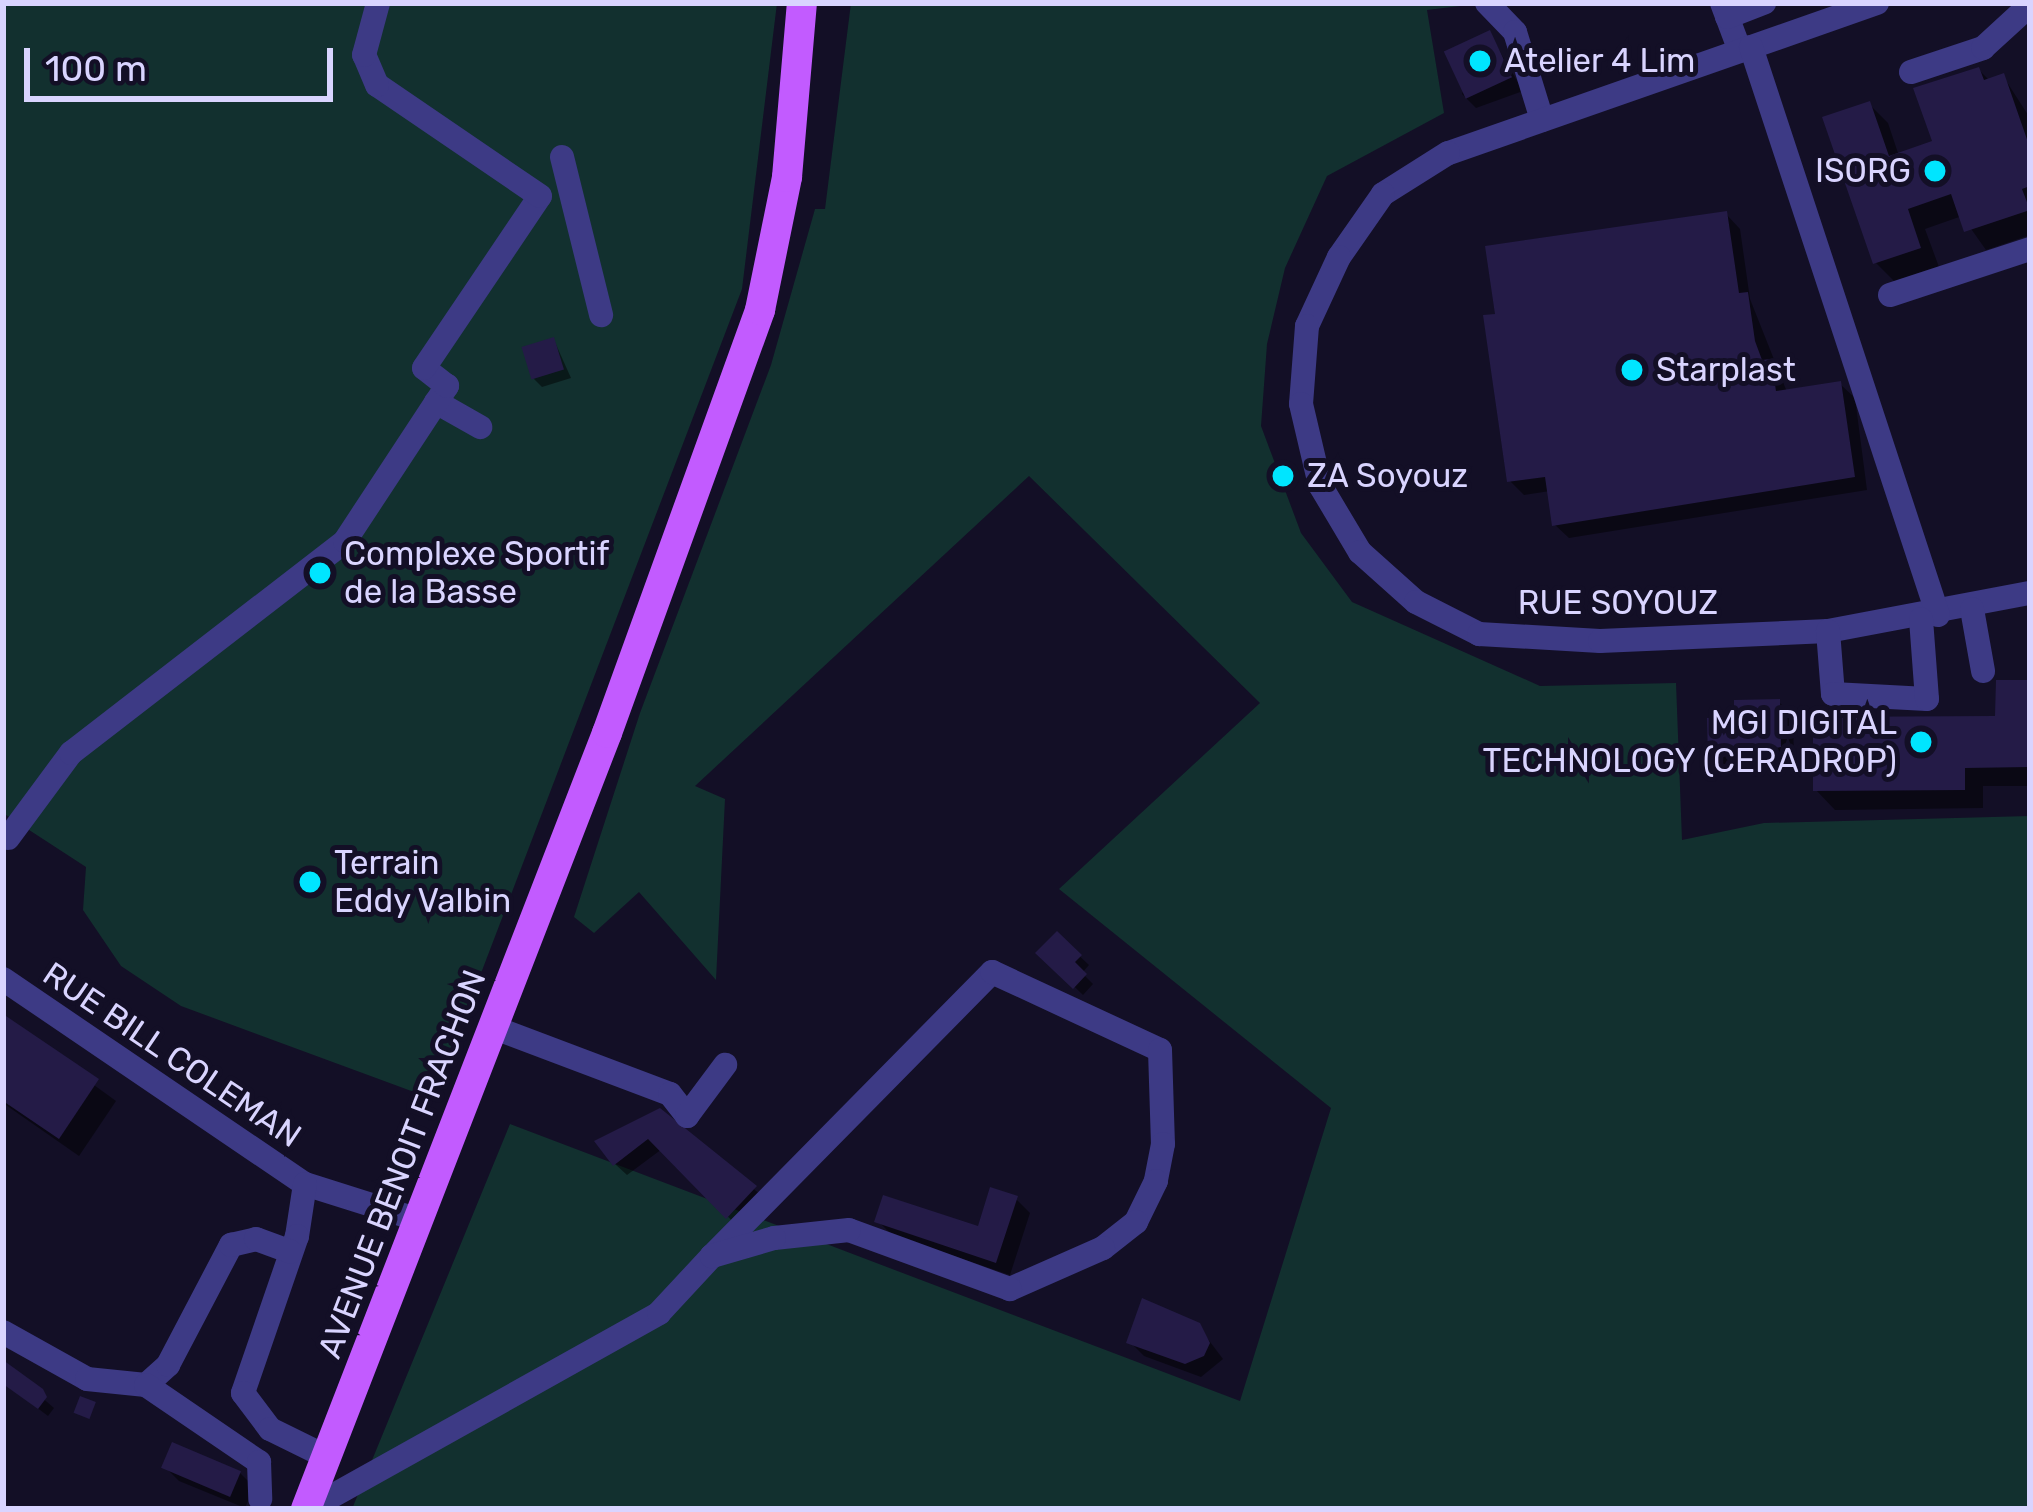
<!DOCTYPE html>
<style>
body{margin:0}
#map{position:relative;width:2033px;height:1512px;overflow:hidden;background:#130f26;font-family:Rubik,sans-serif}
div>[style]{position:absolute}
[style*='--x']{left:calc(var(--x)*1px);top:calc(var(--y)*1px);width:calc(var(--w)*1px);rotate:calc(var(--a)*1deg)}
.green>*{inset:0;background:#12302f}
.shadow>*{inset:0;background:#0007}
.building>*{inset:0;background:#241b47;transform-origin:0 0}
.minor>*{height:24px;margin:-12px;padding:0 12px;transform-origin:12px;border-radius:12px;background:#3d3a85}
.major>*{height:30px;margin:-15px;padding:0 15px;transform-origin:15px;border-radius:15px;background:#c25bff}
.dots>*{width:33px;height:33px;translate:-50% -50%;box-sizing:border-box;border:6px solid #130f26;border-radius:50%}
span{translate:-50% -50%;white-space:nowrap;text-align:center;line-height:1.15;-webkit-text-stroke:10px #130f26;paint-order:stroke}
.poi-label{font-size:33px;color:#d9d4ff}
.left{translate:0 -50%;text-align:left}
.right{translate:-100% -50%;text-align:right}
.street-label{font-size:33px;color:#d9d4ff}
.frame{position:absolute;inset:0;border:6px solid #d9d4ff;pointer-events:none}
.scale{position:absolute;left:24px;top:48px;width:309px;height:54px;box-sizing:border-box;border:6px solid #d9d4ff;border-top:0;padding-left:15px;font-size:36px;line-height:42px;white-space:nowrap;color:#d9d4ff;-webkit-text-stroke:9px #130f26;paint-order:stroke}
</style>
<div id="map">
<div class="green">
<div style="clip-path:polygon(3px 3px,777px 3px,742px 289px,433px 1099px,181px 1006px,121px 966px,83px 910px,86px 867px,3px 813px)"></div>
<div style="clip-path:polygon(851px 3px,1485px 3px,1427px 10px,1444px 113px,1327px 176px,1285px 268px,1267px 344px,1261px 426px,1301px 533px,1352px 602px,1540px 686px,1676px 683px,1682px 840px,1764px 823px,2030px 816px,2030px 1509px,352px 1509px,510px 1124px,1240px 1401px,1331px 1108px,1059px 889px,1260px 703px,1029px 476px,695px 786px,725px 799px,716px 980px,639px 892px,594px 933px,574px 917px,640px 713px,771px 365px,815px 209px,825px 209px)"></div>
</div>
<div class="shadow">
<div style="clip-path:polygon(1489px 33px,1523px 91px,1476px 108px,1462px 94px)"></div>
<div style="clip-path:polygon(1979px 70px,1990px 81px,2003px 76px,2030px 118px,2030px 235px,1986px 250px,1962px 216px,1925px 229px,1939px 267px,1895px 282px,1876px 263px,1869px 104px,1888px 123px,1899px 156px,1936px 143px)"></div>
<div style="clip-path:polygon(1726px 214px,1740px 229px,1750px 299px,1787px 392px,1840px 384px,1855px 398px,1867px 490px,1569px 538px,1554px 524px,1550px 491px,1524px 495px,1510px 481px)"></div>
<div style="clip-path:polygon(554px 340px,571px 378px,542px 387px,533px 378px)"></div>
<div style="clip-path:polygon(2030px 683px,2030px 786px,1983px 786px,1983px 808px,1835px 810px,1816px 790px,1998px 719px)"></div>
<div style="clip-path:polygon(1779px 702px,1793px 716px,1794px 760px,1725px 772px,1711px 758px)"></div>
<div style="clip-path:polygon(1057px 935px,1089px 965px,1082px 973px,1093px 984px,1083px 995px,1040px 953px)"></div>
<div style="clip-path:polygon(3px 1019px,116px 1101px,79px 1156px,3px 1103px)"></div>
<div style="clip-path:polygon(659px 1111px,767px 1200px,739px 1228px,662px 1149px,627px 1175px,615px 1164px)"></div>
<div style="clip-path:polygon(1016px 1199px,1030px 1213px,1010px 1275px,892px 1235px,878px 1221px,980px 1230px)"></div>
<div style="clip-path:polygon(1198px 1326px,1223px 1359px,1201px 1377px,1144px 1356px,1130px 1342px)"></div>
<div style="clip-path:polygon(3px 1364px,54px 1408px,48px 1416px,3px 1382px)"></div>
<div style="clip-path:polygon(165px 1467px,240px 1473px,254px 1487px,245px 1508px,179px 1481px)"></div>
</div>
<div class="building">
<div style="left:1490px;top:30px;width:52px;height:51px;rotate:65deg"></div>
<div style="clip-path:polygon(1979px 67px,1984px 80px,2004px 73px,2030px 148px,2030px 186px,2022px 189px,2030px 210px,1964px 232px,1951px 194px,1908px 209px,1921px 248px,1873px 264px,1822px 117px,1870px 101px,1889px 156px,1932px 141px,1913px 88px)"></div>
<div style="clip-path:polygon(1727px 211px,1739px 293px,1748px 292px,1755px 341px,1762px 360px,1771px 359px,1776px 391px,1841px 381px,1855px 477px,1552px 526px,1545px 477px,1507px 482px,1483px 315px,1495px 314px,1485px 246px)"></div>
<div style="left:554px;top:337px;width:34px;height:34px;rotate:73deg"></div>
<div style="clip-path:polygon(1996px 680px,2030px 680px,2030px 767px,1965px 768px,1965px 790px,1813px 791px,1813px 717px,1995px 716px)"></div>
<div style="clip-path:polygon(1780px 699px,1781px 747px,1708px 759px,1707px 718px,1734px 717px,1734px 700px)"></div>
<div style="clip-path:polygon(1057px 931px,1082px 955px,1075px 962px,1087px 974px,1073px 989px,1035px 953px)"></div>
<div style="clip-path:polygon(3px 1014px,99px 1079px,59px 1139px,3px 1101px)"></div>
<div style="clip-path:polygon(660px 1108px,757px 1186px,726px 1219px,648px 1139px,613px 1166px,594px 1141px)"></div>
<div style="clip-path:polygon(990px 1187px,1018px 1196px,996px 1263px,874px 1222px,883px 1195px,978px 1226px)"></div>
<div style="clip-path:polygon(1142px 1298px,1200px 1323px,1210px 1343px,1204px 1356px,1185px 1364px,1126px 1343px)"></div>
<div style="clip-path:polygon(3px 1360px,43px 1389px,47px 1397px,38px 1409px,3px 1384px)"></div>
<div style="left:80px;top:1396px;width:17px;height:18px;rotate:21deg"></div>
<div style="left:172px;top:1442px;width:75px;height:28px;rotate:23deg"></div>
</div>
<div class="minor">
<div style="--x:1487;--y:3;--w:40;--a:46"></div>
<div style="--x:1515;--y:32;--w:92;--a:72.9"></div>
<div style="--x:1722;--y:3;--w:51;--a:69.4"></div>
<div style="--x:1877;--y:3;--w:454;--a:160.7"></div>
<div style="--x:1448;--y:153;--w:77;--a:147.8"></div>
<div style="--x:1383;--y:194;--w:77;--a:124.9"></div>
<div style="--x:1339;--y:257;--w:76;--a:114.9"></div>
<div style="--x:1307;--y:326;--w:78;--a:94.4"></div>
<div style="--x:1301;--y:404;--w:83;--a:76.8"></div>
<div style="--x:1320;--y:485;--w:78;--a:59.2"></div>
<div style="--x:1360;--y:552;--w:75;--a:41.8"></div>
<div style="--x:1416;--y:602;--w:71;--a:26.9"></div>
<div style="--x:1479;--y:634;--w:121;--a:3.3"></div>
<div style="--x:1600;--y:641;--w:228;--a:-2.5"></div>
<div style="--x:1828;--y:631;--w:206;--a:-10.7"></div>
<div style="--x:1727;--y:17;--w:40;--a:-21"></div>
<div style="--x:1751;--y:47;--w:598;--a:71.78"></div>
<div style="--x:1911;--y:72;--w:76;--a:-18.4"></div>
<div style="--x:1983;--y:48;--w:64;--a:-42.5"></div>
<div style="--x:562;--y:157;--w:163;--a:76.1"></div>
<div style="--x:1890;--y:295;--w:147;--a:-18.2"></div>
<div style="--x:436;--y:402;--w:51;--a:29.6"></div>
<div style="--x:1972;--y:609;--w:63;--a:79.9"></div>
<div style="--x:1828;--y:631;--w:63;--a:85.5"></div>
<div style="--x:1833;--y:694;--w:94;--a:3"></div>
<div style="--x:1927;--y:699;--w:80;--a:-94.3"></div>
<div style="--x:8;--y:838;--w:106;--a:-53.5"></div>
<div style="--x:71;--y:753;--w:346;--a:-37.7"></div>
<div style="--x:345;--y:541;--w:186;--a:-56.7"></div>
<div style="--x:447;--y:386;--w:29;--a:-142"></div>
<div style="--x:424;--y:368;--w:207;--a:-56"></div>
<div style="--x:540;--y:196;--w:197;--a:-145.7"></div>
<div style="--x:377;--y:85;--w:33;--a:-113"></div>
<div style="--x:364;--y:55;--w:54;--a:-74.9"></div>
<div style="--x:3;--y:979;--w:365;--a:34.2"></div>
<div style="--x:305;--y:1184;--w:120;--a:17.5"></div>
<div style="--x:495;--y:1028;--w:187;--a:20.7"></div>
<div style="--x:670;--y:1094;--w:28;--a:52"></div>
<div style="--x:687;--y:1116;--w:64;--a:-53.3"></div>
<div style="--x:305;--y:1184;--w:53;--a:98.7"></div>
<div style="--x:297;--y:1236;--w:166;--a:109"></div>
<div style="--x:243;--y:1393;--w:45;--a:53.1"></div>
<div style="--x:270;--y:1429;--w:64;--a:26.2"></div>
<div style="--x:3;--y:1332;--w:96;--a:29.2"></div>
<div style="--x:87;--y:1379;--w:59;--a:5.8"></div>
<div style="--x:146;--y:1385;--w:30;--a:-42"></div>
<div style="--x:168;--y:1365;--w:136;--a:-62.3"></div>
<div style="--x:231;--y:1245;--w:26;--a:-13"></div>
<div style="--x:256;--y:1239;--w:37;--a:20"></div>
<div style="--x:146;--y:1385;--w:137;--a:34.3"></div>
<div style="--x:259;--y:1462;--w:37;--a:88"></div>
<div style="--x:309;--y:1509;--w:401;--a:-29.2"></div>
<div style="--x:659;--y:1313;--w:78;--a:-47.1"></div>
<div style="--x:712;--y:1256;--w:399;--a:-45.4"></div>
<div style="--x:992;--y:972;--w:185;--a:24.9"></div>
<div style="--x:1160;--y:1050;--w:94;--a:88.2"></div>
<div style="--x:1163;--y:1144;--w:38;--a:101"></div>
<div style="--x:1156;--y:1181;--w:46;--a:116"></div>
<div style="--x:1136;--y:1222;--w:42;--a:141.8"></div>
<div style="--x:1103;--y:1248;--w:102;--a:156.2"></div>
<div style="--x:1010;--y:1289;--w:171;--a:-159.9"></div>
<div style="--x:849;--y:1230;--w:75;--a:173.9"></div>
<div style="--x:774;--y:1238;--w:65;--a:163.8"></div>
</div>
<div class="major">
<div style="--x:306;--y:1509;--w:832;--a:-68.8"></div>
<div style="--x:607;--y:733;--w:450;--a:-70.1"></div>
<div style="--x:760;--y:310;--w:136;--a:-78.5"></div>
<div style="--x:787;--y:177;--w:175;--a:-85.1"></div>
</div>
<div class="dots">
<div style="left:1480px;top:61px;background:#00e5ff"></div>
<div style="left:1935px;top:171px;background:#00e5ff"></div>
<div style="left:1632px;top:370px;background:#00e5ff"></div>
<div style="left:1283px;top:476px;background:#00e5ff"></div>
<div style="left:320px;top:573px;background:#00e5ff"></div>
<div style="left:1921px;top:742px;background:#00e5ff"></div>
<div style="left:310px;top:882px;background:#00e5ff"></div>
</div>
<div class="poi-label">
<span class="left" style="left:1504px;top:61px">Atelier 4 Lim</span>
<span class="right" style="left:1911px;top:171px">ISORG</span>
<span class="left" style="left:1656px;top:370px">Starplast</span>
<span class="left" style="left:1307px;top:476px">ZA Soyouz</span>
<span class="left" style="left:344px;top:573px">Complexe Sportif<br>de la Basse</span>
<span class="right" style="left:1897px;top:742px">MGI DIGITAL<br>TECHNOLOGY (CERADROP)</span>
<span class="left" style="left:334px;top:882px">Terrain<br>Eddy Valbin</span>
</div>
<div class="street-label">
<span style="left:1618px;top:603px">RUE SOYOUZ</span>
<span style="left:172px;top:1055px;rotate:34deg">RUE BILL COLEMAN</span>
<span style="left:402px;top:1164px;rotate:-69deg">AVENUE BENOIT FRACHON</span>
</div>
<div class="frame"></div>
<div class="scale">100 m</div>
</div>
